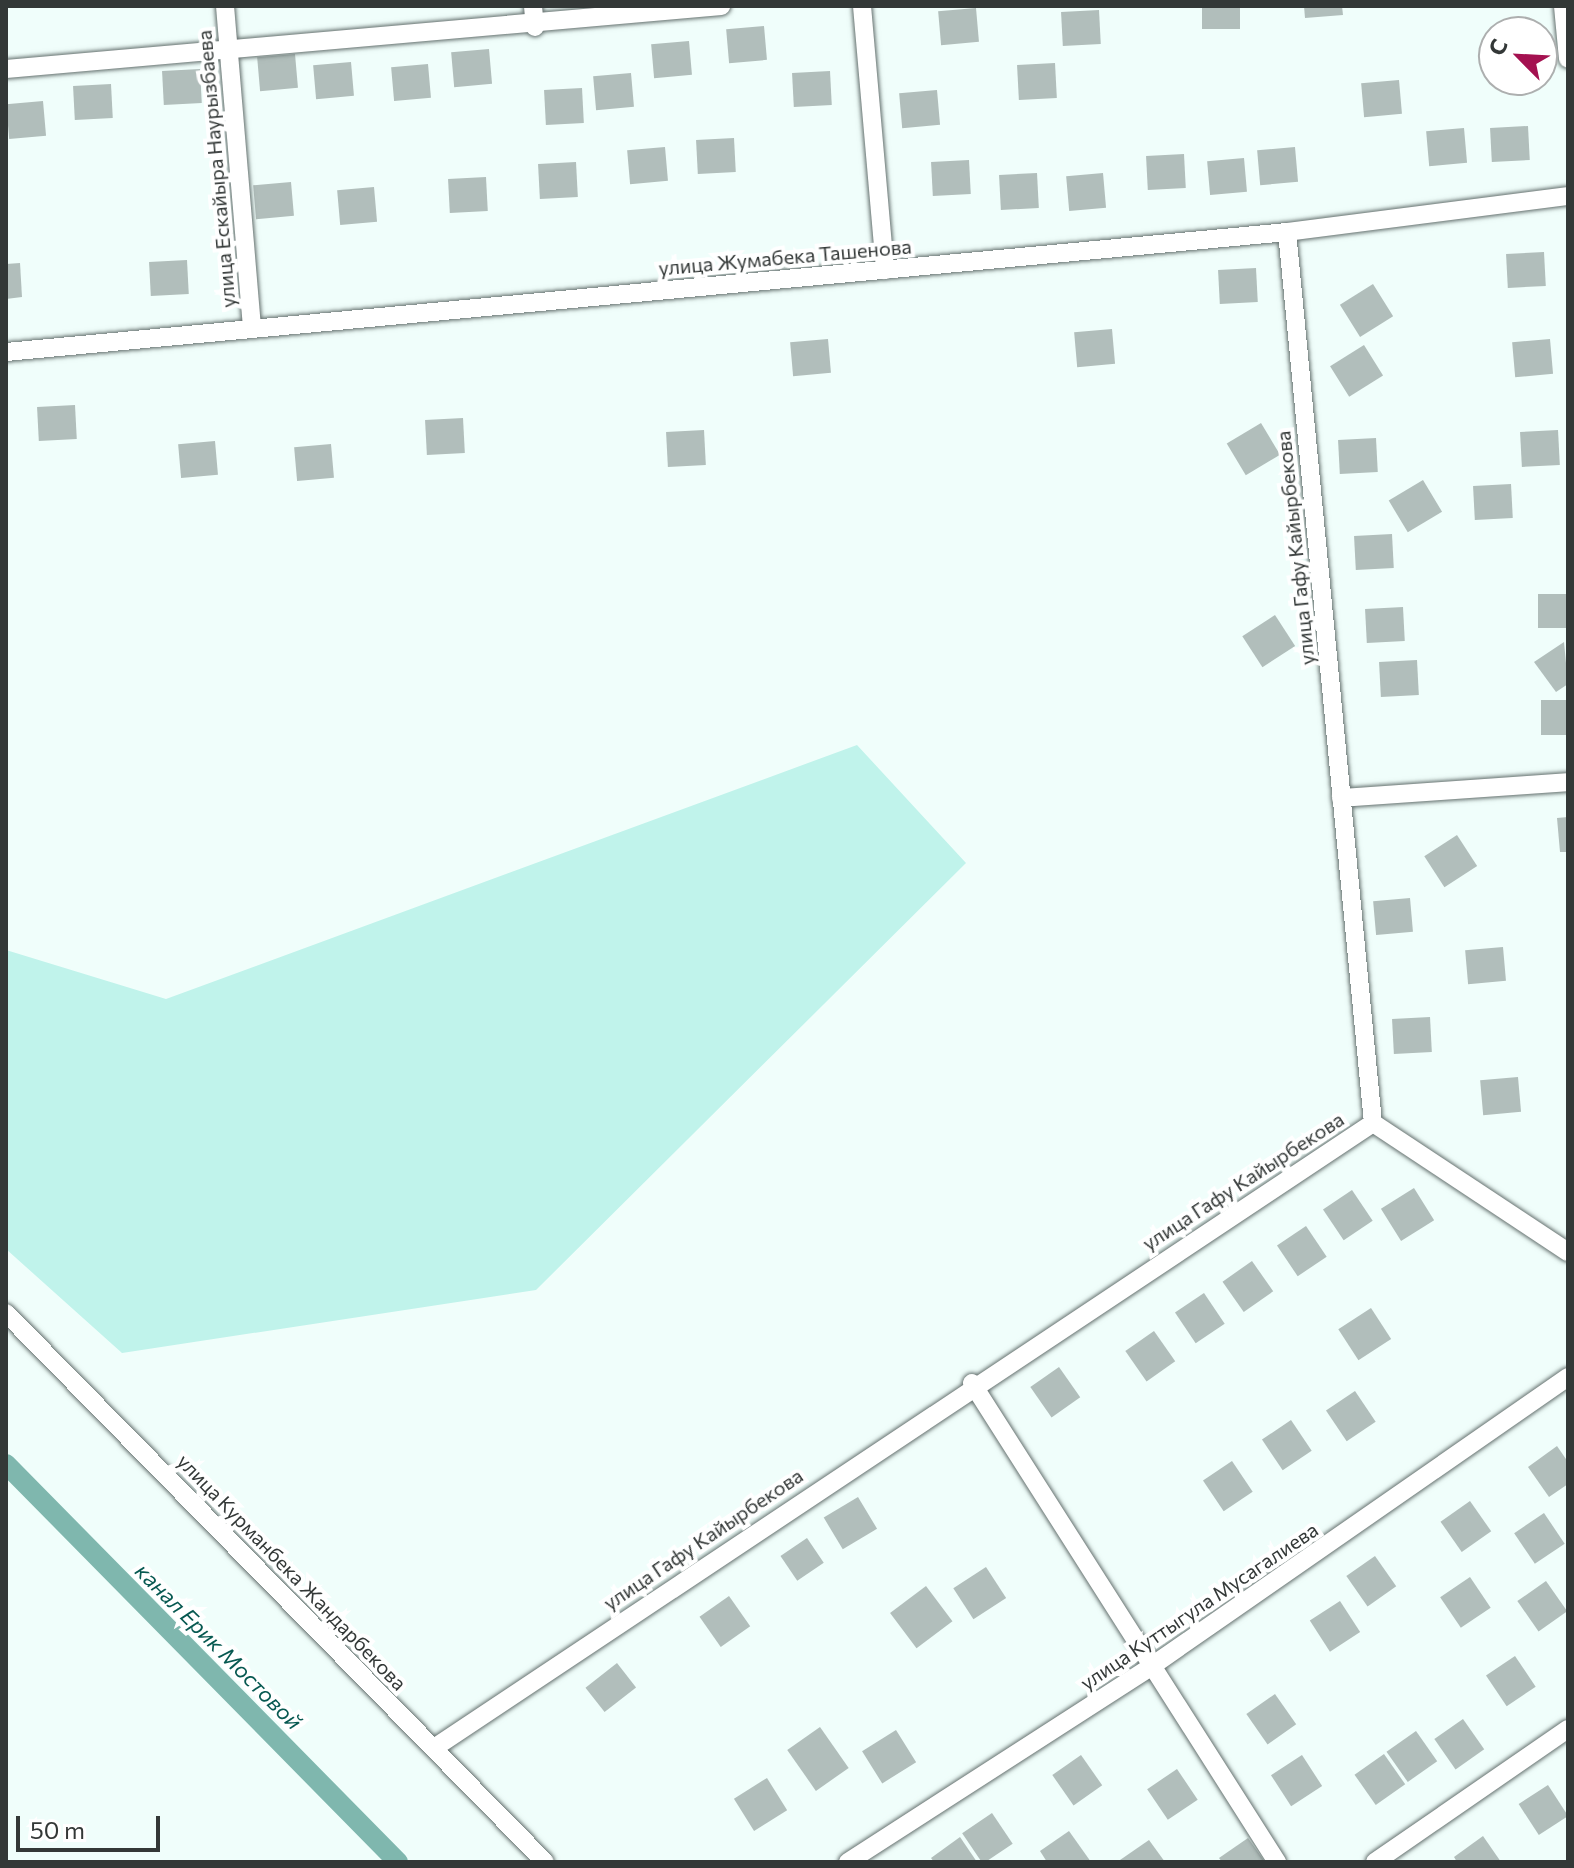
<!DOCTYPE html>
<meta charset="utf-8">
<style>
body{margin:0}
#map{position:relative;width:1574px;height:1868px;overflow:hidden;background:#f0fefb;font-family:Commissioner,sans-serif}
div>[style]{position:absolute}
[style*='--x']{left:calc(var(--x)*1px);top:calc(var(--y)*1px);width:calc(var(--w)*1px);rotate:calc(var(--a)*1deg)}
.green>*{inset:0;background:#c0f3eb}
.canal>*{height:20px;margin:-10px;padding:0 10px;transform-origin:10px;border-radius:10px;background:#7fb7ae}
.building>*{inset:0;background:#b1bebb;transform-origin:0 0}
.roads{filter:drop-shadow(0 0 2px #65716f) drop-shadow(0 0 2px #65716f)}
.street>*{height:18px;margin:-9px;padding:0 9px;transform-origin:9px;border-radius:9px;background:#fff}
span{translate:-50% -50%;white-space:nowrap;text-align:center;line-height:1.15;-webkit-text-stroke:8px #fff;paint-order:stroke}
.street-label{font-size:20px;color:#333837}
.water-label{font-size:22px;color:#075951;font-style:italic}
.frame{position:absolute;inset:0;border:8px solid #333837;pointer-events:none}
.north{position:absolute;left:1478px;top:16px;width:80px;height:80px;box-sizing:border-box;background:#fff;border:2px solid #adafaf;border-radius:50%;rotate:294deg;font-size:22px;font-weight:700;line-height:32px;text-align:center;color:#333837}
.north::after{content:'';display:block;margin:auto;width:28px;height:36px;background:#a41150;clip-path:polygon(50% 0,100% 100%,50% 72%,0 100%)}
.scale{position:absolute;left:16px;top:1816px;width:144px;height:36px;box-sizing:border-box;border:4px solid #333837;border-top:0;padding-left:10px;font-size:24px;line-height:28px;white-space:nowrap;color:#333837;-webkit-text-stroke:6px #fff;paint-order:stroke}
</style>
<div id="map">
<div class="green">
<div style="clip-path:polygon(857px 745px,966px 863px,536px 1290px,122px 1353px,6px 1249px,6px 950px,166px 999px)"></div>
</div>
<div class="canal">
<div style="--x:6;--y:1464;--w:559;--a:45.44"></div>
</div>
<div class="building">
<div style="left:1202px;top:6px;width:38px;height:23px"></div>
<div style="clip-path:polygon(1304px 6px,1342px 6px,1343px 15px,1305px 18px)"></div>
<div style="left:976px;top:8px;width:34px;height:38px;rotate:85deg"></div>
<div style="left:1099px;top:10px;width:34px;height:38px;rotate:87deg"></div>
<div style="left:764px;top:26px;width:34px;height:38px;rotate:85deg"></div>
<div style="left:689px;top:41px;width:34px;height:38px;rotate:85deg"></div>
<div style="left:489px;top:49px;width:35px;height:38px;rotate:85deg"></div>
<div style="left:295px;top:54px;width:34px;height:38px;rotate:85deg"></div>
<div style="left:351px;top:62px;width:34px;height:38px;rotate:85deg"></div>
<div style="left:1055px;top:63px;width:35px;height:38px;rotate:87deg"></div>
<div style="left:428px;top:64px;width:34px;height:37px;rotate:85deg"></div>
<div style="left:200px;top:69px;width:34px;height:38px;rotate:87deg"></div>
<div style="left:830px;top:71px;width:34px;height:38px;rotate:87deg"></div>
<div style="left:631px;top:73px;width:34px;height:38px;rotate:85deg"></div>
<div style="left:1399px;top:80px;width:34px;height:38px;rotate:85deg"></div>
<div style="left:111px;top:84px;width:34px;height:38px;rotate:87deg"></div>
<div style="left:582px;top:88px;width:35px;height:38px;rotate:87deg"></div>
<div style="left:937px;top:90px;width:35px;height:38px;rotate:85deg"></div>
<div style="left:43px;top:101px;width:35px;height:37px;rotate:85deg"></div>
<div style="left:1528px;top:126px;width:34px;height:38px;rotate:87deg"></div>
<div style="left:1464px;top:128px;width:35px;height:38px;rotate:85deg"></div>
<div style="left:734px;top:138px;width:34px;height:38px;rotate:87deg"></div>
<div style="left:665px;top:147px;width:34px;height:38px;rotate:85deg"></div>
<div style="left:1295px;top:147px;width:35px;height:38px;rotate:85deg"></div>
<div style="left:1184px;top:154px;width:34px;height:38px;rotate:87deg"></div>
<div style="left:1244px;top:158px;width:34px;height:37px;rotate:85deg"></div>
<div style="left:969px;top:160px;width:34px;height:38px;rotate:87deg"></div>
<div style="left:576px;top:162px;width:35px;height:38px;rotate:87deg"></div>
<div style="left:1037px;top:173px;width:35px;height:38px;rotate:87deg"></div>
<div style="left:1103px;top:173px;width:35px;height:37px;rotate:85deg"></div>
<div style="left:486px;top:177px;width:34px;height:38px;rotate:87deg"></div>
<div style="left:291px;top:182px;width:34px;height:38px;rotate:85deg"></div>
<div style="left:374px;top:187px;width:35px;height:37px;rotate:85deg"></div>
<div style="left:1544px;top:252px;width:34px;height:38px;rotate:87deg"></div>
<div style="left:187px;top:260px;width:34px;height:38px;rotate:87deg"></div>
<div style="clip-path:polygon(20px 263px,22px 297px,6px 299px,6px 264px)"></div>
<div style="left:1256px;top:268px;width:34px;height:38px;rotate:87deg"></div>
<div style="left:1373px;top:284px;width:38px;height:39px;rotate:58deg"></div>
<div style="left:1112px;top:329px;width:35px;height:38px;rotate:85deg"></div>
<div style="left:828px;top:339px;width:34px;height:38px;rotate:85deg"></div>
<div style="left:1550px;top:339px;width:35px;height:38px;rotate:85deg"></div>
<div style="left:1364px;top:345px;width:36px;height:40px;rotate:58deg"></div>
<div style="left:75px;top:405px;width:34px;height:38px;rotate:87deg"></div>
<div style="left:463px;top:418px;width:35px;height:38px;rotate:87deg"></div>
<div style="left:1261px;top:423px;width:37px;height:40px;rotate:59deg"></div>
<div style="left:704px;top:430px;width:35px;height:38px;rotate:87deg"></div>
<div style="left:1558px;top:430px;width:35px;height:38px;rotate:87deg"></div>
<div style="left:1376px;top:438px;width:34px;height:38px;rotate:87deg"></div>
<div style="left:215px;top:441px;width:34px;height:37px;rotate:85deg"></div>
<div style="left:331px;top:444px;width:34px;height:37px;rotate:85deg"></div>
<div style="left:1423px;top:480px;width:37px;height:40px;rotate:59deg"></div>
<div style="left:1511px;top:484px;width:34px;height:38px;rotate:87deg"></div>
<div style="left:1392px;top:534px;width:34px;height:38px;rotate:87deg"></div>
<div style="left:1568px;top:594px;width:34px;height:30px;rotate:90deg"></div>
<div style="left:1403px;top:607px;width:34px;height:38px;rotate:87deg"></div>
<div style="left:1275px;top:615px;width:37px;height:39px;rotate:57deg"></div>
<div style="clip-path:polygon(1564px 642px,1568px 684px,1556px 692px,1534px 662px)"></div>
<div style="left:1417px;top:660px;width:35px;height:38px;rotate:87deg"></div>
<div style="left:1568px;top:700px;width:35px;height:27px;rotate:90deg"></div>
<div style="clip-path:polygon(1568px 817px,1568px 852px,1560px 852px,1557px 818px)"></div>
<div style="left:1457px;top:835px;width:37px;height:39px;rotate:57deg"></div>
<div style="left:1410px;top:898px;width:34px;height:37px;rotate:85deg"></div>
<div style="left:1503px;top:947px;width:34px;height:38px;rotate:85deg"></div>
<div style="left:1430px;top:1017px;width:35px;height:38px;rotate:87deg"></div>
<div style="left:1518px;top:1077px;width:35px;height:38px;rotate:85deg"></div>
<div style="left:1414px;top:1188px;width:38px;height:39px;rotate:58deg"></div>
<div style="left:1352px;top:1190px;width:37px;height:35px;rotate:56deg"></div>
<div style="left:1306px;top:1226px;width:37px;height:35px;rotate:56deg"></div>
<div style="left:1252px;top:1261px;width:37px;height:36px;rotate:55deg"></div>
<div style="left:1204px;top:1293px;width:37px;height:35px;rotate:56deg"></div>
<div style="left:1371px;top:1308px;width:37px;height:39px;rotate:57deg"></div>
<div style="left:1154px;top:1331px;width:37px;height:35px;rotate:55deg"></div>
<div style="left:1059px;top:1367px;width:37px;height:35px;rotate:55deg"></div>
<div style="left:1355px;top:1391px;width:37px;height:35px;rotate:56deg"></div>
<div style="left:1291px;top:1420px;width:37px;height:35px;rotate:56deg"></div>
<div style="clip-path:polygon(1557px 1446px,1568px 1462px,1568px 1484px,1549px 1497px,1528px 1467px)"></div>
<div style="left:1232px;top:1461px;width:37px;height:35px;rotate:56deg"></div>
<div style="left:858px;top:1497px;width:37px;height:40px;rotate:59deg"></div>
<div style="left:1470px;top:1501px;width:37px;height:36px;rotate:55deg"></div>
<div style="left:1544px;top:1513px;width:37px;height:36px;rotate:56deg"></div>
<div style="left:807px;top:1538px;width:30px;height:32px;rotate:56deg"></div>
<div style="left:1375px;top:1556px;width:37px;height:35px;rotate:55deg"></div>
<div style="left:986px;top:1567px;width:37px;height:39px;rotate:57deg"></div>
<div style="left:1470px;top:1577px;width:37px;height:36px;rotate:56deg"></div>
<div style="left:1546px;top:1581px;width:37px;height:35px;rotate:55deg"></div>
<div style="left:926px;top:1586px;width:44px;height:45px;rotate:53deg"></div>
<div style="left:729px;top:1596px;width:37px;height:36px;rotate:55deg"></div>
<div style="left:1340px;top:1601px;width:37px;height:36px;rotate:57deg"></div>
<div style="left:1515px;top:1656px;width:37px;height:35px;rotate:56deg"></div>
<div style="left:617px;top:1663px;width:31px;height:40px;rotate:52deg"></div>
<div style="left:1275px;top:1694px;width:37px;height:35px;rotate:55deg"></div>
<div style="left:1463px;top:1719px;width:37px;height:35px;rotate:55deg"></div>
<div style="left:820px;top:1727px;width:50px;height:40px;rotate:55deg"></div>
<div style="left:896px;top:1730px;width:38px;height:40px;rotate:58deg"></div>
<div style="left:1416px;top:1731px;width:37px;height:36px;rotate:55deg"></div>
<div style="left:1384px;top:1754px;width:37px;height:36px;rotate:55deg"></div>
<div style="left:1081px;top:1755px;width:37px;height:35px;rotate:55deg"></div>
<div style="left:1302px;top:1755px;width:37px;height:37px;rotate:57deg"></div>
<div style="left:1177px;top:1769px;width:37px;height:36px;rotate:56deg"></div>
<div style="left:767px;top:1778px;width:38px;height:39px;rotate:58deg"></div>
<div style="left:1548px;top:1785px;width:37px;height:35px;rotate:57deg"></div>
<div style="left:992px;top:1813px;width:37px;height:36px;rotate:56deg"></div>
<div style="clip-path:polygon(1069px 1831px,1091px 1862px,1047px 1862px,1040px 1851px)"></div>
<div style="clip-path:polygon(1483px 1836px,1501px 1862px,1457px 1862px,1454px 1857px)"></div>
<div style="clip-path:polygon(960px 1837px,977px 1862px,934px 1862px,931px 1858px)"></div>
<div style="clip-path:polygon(1248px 1838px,1265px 1862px,1222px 1862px,1219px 1858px)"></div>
<div style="clip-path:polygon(1149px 1840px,1165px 1862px,1121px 1862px,1120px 1860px)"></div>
</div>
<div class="roads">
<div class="street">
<div style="--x:225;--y:6;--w:324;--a:85.2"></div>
<div style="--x:533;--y:6;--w:21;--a:85"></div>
<div style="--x:862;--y:6;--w:265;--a:85"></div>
<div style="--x:1563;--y:6;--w:53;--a:84.6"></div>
<div style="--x:6;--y:69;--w:718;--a:-5.04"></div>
<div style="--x:6;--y:352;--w:1287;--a:-5.35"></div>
<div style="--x:1287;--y:232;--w:283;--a:-7.3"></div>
<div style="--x:1341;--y:798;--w:228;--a:-4"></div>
<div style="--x:1373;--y:1123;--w:234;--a:33.5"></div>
<div style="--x:6;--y:1313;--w:769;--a:45.53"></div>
<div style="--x:972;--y:1383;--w:568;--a:57.51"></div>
<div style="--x:434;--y:1748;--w:1128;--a:-33.65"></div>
<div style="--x:1373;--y:1123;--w:895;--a:-95.51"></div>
<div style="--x:848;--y:1862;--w:358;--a:-32.8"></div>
<div style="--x:1149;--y:1668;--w:510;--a:-34.78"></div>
<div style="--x:1375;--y:1862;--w:234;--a:-34.6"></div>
</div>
</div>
<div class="street-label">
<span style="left:216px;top:169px;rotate:-95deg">улица Ескайыра Наурызбаева</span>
<span style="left:785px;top:257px;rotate:-5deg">улица Жумабека Ташенова</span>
<span style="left:1295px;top:548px;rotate:-96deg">улица Гафу Кайырбекова</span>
<span style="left:1243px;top:1181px;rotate:-33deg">улица Гафу Кайырбекова</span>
<span style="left:703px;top:1539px;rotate:-34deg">улица Гафу Кайырбекова</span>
<span style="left:292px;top:1572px;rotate:46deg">улица Курманбека Жандарбекова</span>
<span style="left:1199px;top:1606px;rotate:-34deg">улица Куттыгула Мусагалиева</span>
</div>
<div class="water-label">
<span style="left:219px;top:1646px;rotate:45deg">канал Ерик Мостовой</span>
</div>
<div class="frame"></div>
<div class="north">С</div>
<div class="scale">50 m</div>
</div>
